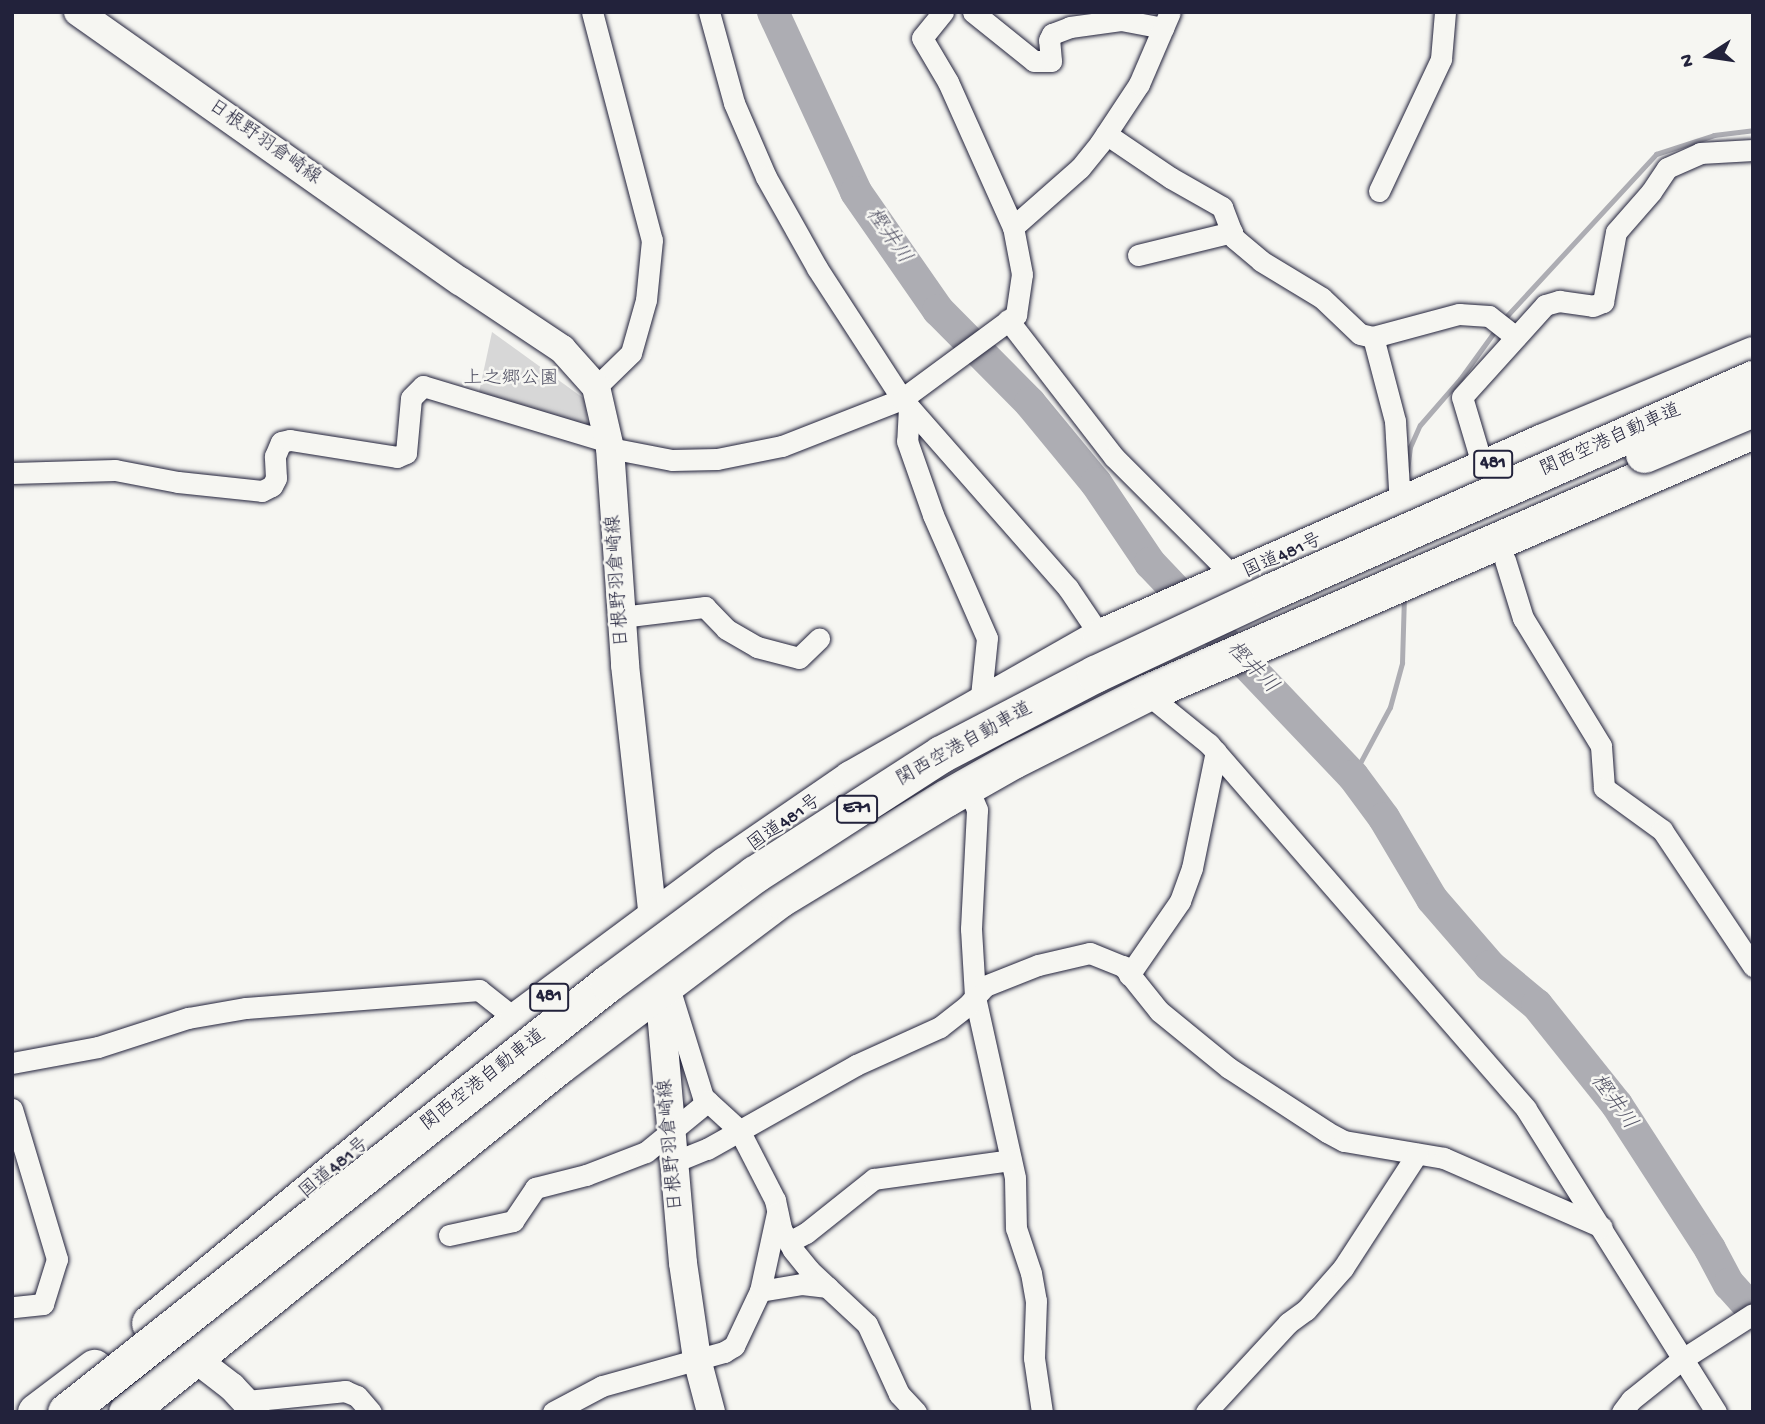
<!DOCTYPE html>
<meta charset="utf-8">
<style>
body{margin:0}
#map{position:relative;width:1765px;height:1424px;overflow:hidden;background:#f6f6f2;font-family:"Gochi Hand","Klee One",sans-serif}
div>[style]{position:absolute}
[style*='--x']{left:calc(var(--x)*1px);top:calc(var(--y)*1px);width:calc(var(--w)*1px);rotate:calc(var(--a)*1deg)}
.green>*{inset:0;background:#d7d7d7}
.stream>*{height:5px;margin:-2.5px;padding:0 2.5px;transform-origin:2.5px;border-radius:2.5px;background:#adadb3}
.river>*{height:32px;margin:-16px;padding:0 16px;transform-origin:16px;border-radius:16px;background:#adadb3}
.roads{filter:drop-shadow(0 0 2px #22223b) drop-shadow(0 0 2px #22223b)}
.street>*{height:21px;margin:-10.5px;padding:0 10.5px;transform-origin:10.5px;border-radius:10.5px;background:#f6f6f2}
.secondary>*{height:28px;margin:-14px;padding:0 14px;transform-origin:14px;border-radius:14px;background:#f6f6f2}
.highway>*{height:37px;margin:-18.5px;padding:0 18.5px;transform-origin:18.5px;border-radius:18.5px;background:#f6f6f2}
.bridges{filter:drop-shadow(0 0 2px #22223b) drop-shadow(0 0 2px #22223b)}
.highway-bridge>*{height:37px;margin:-18.5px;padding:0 18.5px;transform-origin:18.5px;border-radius:18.5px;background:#f6f6f2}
span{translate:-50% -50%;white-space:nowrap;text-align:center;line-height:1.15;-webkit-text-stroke:5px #f6f6f2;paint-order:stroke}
.shield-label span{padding:2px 5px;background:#f6f6f2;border:2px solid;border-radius:5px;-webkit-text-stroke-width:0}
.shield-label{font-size:18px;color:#22223b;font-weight:700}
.street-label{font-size:19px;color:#22223b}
.park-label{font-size:19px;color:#4f4f62}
.water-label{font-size:21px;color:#535365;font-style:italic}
.frame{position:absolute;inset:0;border:14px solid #22223b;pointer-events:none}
.north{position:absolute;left:1674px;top:21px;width:70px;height:70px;-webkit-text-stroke:5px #f6f6f2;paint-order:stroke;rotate:258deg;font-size:19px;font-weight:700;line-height:28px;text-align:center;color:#22223b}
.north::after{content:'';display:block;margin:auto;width:24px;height:32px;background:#22223b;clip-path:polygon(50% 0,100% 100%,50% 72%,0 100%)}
</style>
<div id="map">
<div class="green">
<div style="clip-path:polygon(492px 332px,586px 400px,588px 436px,478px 397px)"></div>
</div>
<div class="stream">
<div style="--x:1503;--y:320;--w:226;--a:-47.3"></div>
<div style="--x:1656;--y:154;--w:61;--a:-18.1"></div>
<div style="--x:1714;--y:135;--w:39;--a:-7"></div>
<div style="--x:1407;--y:471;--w:24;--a:-83"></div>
<div style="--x:1410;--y:447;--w:24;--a:-66"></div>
<div style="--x:1420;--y:425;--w:61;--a:-49"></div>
<div style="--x:1460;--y:379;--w:63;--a:-54"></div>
<div style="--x:1353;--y:776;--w:78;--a:-61.8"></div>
<div style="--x:1390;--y:707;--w:46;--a:-74.7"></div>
<div style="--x:1402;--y:663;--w:67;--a:-88.3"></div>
</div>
<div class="river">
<div style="--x:773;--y:12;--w:198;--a:65.2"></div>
<div style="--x:856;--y:192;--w:144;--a:55.2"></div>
<div style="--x:938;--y:310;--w:131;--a:45.3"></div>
<div style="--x:1030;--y:403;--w:104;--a:50.5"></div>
<div style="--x:1096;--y:483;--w:97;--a:56"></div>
<div style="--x:1150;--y:563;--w:294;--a:46.4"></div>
<div style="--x:1353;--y:776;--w:52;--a:53.6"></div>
<div style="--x:1384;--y:818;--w:94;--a:59.3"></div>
<div style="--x:1432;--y:899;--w:89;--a:49.1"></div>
<div style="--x:1490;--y:966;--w:61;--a:39.7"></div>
<div style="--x:1537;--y:1005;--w:128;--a:51.3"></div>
<div style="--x:1617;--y:1105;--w:171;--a:57.1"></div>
<div style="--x:1710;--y:1249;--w:40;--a:62"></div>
<div style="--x:1729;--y:1284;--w:36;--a:48"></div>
</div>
<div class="roads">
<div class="street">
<div style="--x:592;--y:12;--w:236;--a:75.3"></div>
<div style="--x:652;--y:240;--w:60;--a:95.7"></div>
<div style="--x:646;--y:300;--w:55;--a:105.8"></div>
<div style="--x:631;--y:353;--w:49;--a:135.8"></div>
<div style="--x:709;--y:12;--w:94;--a:74.6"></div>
<div style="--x:734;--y:103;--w:81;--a:66.6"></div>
<div style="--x:766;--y:177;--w:104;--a:60.7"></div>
<div style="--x:817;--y:268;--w:156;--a:57"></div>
<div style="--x:902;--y:399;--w:252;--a:48.7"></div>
<div style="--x:1068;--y:588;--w:59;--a:56"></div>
<div style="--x:943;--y:12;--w:33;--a:129"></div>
<div style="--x:922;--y:38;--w:51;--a:59.4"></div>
<div style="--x:948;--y:82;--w:159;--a:65.9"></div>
<div style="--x:973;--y:12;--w:78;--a:38.8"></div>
<div style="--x:1034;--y:61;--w:17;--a:0"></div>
<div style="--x:1051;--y:61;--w:21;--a:-95"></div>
<div style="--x:1049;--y:40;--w:7;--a:-63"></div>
<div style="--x:1052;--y:34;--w:19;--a:-21"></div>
<div style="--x:1070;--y:27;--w:51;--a:-7.8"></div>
<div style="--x:1121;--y:20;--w:43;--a:10.8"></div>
<div style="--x:1106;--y:134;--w:78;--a:34.1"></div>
<div style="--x:1171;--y:178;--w:59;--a:29.6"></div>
<div style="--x:1222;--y:207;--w:33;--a:69"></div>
<div style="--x:1234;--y:238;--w:35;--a:40"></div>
<div style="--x:1261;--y:261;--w:71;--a:31.2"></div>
<div style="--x:1322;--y:298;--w:52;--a:43.5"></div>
<div style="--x:1360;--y:334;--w:13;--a:13"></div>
<div style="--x:1373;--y:337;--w:87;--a:75.3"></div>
<div style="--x:1395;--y:421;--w:84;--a:86.6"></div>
<div style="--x:1379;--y:191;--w:146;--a:-64.8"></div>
<div style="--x:1441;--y:59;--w:47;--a:-85.1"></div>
<div style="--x:1138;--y:255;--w:97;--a:-13.7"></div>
<div style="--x:1008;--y:320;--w:173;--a:52.3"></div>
<div style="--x:1114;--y:457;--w:171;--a:45"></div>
<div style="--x:1373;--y:337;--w:89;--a:-15"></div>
<div style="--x:1459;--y:314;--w:30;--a:4"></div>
<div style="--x:1489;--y:316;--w:34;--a:38"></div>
<div style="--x:909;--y:407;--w:34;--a:93"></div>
<div style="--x:907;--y:441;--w:78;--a:70.6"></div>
<div style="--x:933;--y:515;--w:134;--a:66.3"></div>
<div style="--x:987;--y:638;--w:68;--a:95.9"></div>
<div style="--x:610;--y:448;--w:63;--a:11"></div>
<div style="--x:672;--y:460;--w:45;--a:-1.3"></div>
<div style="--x:717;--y:459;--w:66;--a:-11.3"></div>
<div style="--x:782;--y:446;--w:129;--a:-21.4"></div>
<div style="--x:902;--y:399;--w:142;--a:-36.4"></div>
<div style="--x:1016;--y:315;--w:41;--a:-81.7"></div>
<div style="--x:1022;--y:274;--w:48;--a:-100.8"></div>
<div style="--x:1013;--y:227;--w:89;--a:-41.4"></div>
<div style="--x:1080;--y:168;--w:32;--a:-51"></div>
<div style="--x:1100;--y:143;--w:71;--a:-56.5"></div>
<div style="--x:1139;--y:84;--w:78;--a:-66.7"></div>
<div style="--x:1479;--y:454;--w:59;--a:-106.6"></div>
<div style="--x:1462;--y:397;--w:124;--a:-47.9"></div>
<div style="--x:1545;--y:305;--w:15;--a:-16"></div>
<div style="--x:1559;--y:301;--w:34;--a:8"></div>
<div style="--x:1593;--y:306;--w:11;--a:-22"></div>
<div style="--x:1603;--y:302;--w:71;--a:-79.5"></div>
<div style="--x:1616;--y:232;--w:53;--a:-48.8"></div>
<div style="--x:1651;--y:192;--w:29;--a:-56"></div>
<div style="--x:1667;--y:168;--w:36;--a:-24"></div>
<div style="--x:1700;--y:153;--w:53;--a:-3.2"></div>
<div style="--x:12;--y:473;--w:103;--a:-1.7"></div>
<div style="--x:115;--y:470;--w:64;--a:10.8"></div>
<div style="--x:178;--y:482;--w:84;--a:6.1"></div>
<div style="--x:262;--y:491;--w:11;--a:-27"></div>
<div style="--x:272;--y:486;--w:9;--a:-63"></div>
<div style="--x:276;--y:478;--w:22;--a:-93"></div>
<div style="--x:275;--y:456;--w:15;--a:-67"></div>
<div style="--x:281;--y:442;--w:9;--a:-13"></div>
<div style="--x:290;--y:440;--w:108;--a:9"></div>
<div style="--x:397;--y:457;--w:10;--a:-24"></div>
<div style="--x:406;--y:453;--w:55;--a:-84.8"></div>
<div style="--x:411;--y:398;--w:17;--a:-45"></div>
<div style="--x:423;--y:386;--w:194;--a:16.8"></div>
<div style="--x:1505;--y:560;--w:61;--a:72.8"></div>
<div style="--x:1523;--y:618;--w:150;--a:58.6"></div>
<div style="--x:1601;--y:746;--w:42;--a:85.9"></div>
<div style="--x:1604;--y:788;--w:72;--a:35.9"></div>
<div style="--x:1662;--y:830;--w:164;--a:56.2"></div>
<div style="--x:621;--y:617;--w:85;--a:-6.8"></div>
<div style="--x:705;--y:607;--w:30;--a:46"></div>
<div style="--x:726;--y:629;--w:36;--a:30"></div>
<div style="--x:757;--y:647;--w:43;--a:14.7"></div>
<div style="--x:799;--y:658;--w:28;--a:-44"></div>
<div style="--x:1146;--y:693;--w:81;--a:39"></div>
<div style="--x:1209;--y:744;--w:483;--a:49"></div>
<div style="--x:1526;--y:1109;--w:358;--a:57.9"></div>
<div style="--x:967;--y:786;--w:26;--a:67"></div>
<div style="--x:977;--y:810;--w:119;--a:92.9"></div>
<div style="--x:971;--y:929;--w:68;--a:86.6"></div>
<div style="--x:975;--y:997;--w:185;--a:77.5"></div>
<div style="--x:1015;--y:1178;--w:50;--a:88.9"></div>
<div style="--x:1016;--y:1228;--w:47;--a:71.6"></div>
<div style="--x:1031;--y:1273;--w:28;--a:80"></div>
<div style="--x:1036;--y:1301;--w:57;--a:92"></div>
<div style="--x:1034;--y:1358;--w:55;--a:81.6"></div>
<div style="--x:1129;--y:975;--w:90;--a:-55.4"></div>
<div style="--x:1180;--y:901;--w:35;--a:-70"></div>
<div style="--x:1192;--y:868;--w:119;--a:-78.4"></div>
<div style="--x:668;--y:984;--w:118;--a:72.8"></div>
<div style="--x:703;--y:1097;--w:49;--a:42.5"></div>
<div style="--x:739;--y:1130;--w:79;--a:62.8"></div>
<div style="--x:775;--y:1200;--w:30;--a:78"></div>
<div style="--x:781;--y:1229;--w:24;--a:60"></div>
<div style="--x:793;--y:1250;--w:26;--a:51"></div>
<div style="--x:809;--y:1270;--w:79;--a:43"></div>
<div style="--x:867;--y:1324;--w:77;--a:65.4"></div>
<div style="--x:899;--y:1394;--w:25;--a:47"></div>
<div style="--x:12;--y:1063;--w:87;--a:-10.5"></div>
<div style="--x:98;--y:1047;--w:95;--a:-17.9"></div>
<div style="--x:188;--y:1018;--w:59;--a:-9.8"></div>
<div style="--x:246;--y:1008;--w:234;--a:-4.4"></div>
<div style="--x:479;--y:990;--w:48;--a:38.3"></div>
<div style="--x:12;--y:1109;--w:157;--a:73.3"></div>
<div style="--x:57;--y:1259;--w:47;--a:107.3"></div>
<div style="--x:43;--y:1304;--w:31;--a:174"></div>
<div style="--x:674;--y:1162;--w:35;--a:-22"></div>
<div style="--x:707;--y:1149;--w:171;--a:-29.4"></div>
<div style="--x:856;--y:1065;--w:92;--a:-24.3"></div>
<div style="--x:940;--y:1027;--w:34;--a:-38"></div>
<div style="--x:967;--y:1006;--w:27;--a:-48"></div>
<div style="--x:985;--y:986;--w:57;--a:-21.6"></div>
<div style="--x:1038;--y:965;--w:53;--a:-13"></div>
<div style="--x:1090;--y:953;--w:35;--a:22"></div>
<div style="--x:1123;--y:966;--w:58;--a:51.3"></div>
<div style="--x:1159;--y:1011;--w:90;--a:39.2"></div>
<div style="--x:1229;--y:1068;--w:117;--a:33.1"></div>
<div style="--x:1327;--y:1132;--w:19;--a:28"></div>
<div style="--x:1344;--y:1141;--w:101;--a:9.6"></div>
<div style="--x:1444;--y:1158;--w:172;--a:23.6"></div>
<div style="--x:449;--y:1235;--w:66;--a:-12.3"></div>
<div style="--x:513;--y:1221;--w:40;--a:-56"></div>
<div style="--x:535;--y:1188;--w:53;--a:-14.3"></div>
<div style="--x:586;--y:1175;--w:64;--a:-21"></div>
<div style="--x:646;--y:1152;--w:80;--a:-39.4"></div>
<div style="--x:789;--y:1242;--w:19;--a:-28"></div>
<div style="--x:806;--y:1233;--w:87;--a:-38.5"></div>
<div style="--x:874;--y:1179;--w:138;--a:-7.9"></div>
<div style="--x:760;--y:1291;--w:43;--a:-9.5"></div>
<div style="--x:802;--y:1284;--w:26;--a:7"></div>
<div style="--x:247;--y:1401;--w:99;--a:-5.8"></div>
<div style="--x:345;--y:1391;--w:13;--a:23"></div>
<div style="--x:357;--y:1396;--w:21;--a:49"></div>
<div style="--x:553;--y:1412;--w:55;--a:-28"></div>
<div style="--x:602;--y:1386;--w:127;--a:-15.6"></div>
<div style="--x:724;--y:1352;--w:12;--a:-31"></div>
<div style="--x:734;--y:1346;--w:61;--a:-64.7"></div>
<div style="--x:760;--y:1291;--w:80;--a:-77.7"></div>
<div style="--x:1206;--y:1412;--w:121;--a:-47.3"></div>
<div style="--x:1288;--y:1323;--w:22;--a:-36"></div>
<div style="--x:1306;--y:1310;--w:56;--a:-48.6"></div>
<div style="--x:1343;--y:1268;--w:136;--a:-57"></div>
<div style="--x:1622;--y:1412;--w:15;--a:-53"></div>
<div style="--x:1631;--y:1400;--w:64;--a:-38.7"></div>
<div style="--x:1681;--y:1360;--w:85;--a:-32.6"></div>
</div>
<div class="secondary">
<div style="--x:78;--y:12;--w:467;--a:35.2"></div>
<div style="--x:460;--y:281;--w:123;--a:33.7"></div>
<div style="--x:562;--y:349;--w:51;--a:48.2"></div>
<div style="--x:596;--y:387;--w:63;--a:77.1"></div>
<div style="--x:610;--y:448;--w:218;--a:86"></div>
<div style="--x:625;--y:665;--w:257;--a:83.7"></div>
<div style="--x:653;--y:920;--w:344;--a:85"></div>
<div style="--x:683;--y:1263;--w:97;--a:81.7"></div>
<div style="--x:697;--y:1359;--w:55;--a:75.2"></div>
<div style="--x:193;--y:1357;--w:49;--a:37.6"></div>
<div style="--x:232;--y:1387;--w:34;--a:47"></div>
</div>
<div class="highway">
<div style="--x:150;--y:1323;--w:476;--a:-39.5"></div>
<div style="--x:517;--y:1020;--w:260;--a:-36.6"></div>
<div style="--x:726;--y:865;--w:152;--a:-34.5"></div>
<div style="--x:851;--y:779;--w:288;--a:-29.6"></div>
<div style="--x:1101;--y:637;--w:483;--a:-23.8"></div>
<div style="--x:1543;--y:442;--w:227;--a:-22.5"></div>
<div style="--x:36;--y:1412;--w:73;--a:-37.2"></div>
<div style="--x:127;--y:1412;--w:554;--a:-38.77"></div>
<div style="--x:559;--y:1065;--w:276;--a:-37"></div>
<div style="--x:779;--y:899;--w:195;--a:-31.2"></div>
<div style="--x:946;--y:798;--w:77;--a:-29.6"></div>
<div style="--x:1013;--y:760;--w:149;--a:-26.7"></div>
<div style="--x:1146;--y:693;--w:662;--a:-23.43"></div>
</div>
</div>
<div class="bridges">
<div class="highway-bridge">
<div style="--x:1644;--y:454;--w:118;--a:-22.9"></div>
<div style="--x:66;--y:1412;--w:691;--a:-38.36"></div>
<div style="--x:608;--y:983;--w:183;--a:-36.6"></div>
<div style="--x:755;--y:874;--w:221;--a:-32.8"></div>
<div style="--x:941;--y:754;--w:174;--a:-27.5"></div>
<div style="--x:1095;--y:674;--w:193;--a:-25.1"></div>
<div style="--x:1270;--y:592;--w:528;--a:-23.8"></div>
</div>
</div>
<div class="shield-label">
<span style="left:1493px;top:464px">481</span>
<span style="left:857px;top:809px">E71</span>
<span style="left:549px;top:997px">481</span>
</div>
<div class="street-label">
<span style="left:264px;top:143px;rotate:35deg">日根野羽倉崎線</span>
<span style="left:1611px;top:441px;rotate:-24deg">関西空港自動車道</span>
<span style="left:1283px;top:557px;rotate:-24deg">国道481号</span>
<span style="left:619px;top:581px;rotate:-94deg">日根野羽倉崎線</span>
<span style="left:965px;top:745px;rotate:-29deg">関西空港自動車道</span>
<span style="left:785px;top:824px;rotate:-35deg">国道481号</span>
<span style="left:484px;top:1081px;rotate:-38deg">関西空港自動車道</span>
<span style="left:672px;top:1145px;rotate:-95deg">日根野羽倉崎線</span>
<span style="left:335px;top:1169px;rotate:-40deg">国道481号</span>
</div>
<div class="park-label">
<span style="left:511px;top:380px">上之郷公園</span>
</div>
<div class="water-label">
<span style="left:887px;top:237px;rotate:55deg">樫井川</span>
<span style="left:1251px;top:669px;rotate:46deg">樫井川</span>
<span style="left:1612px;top:1103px;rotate:54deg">樫井川</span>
</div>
<div class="frame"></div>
<div class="north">N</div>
</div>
